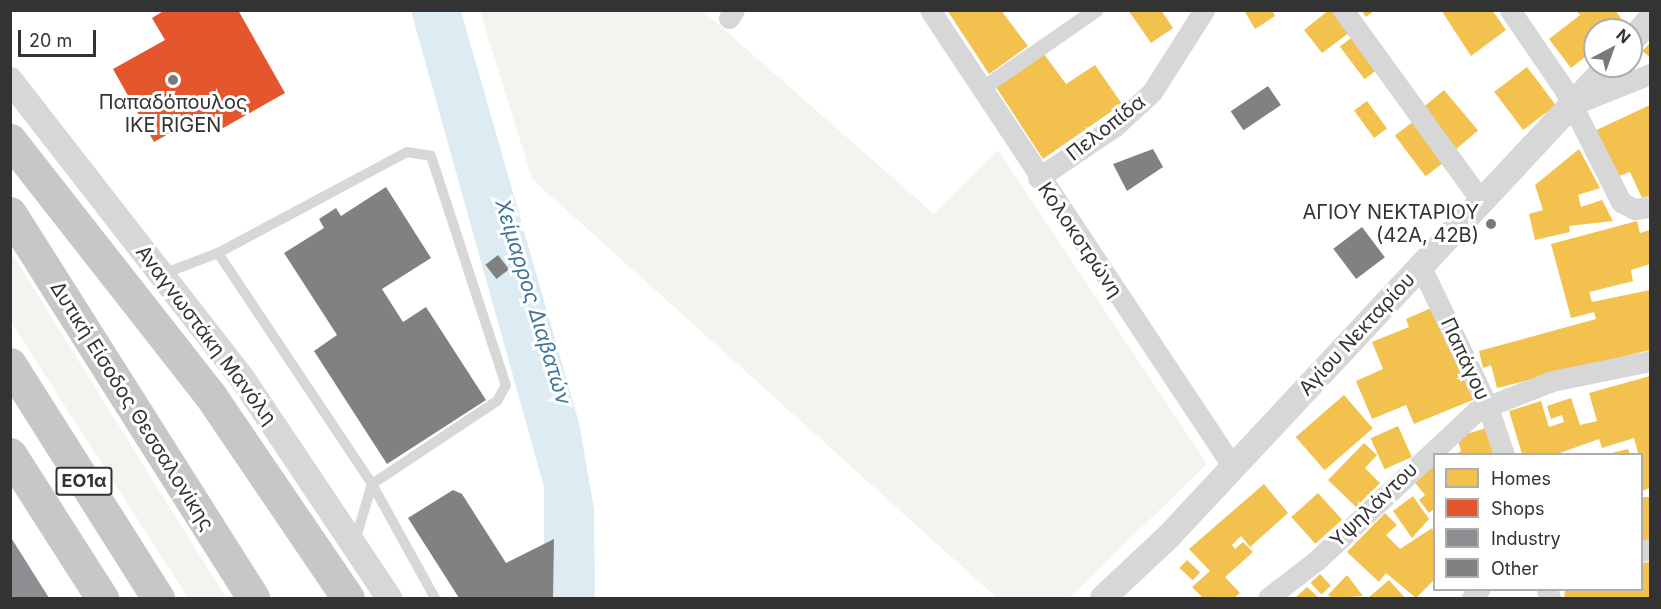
<!DOCTYPE html>
<meta charset="utf-8">
<style>
body{margin:0}
#map{position:relative;width:1661px;height:609px;overflow:hidden;background:#fff;font-family:Inter,sans-serif}
div>[style]{position:absolute}
[style*='--x']{left:calc(var(--x)*1px);top:calc(var(--y)*1px);width:calc(var(--w)*1px);rotate:calc(var(--a)*1deg)}
.green>*{inset:0;background:#f1f5ed}
.water>*{inset:0;background:#ddebf3}
.homes>*{inset:0;background:#f2c14e;transform-origin:0 0}
.shops>*{inset:0;background:#e4572e}
.industry>*{inset:0;background:#8d8d92}
.building>*{inset:0;background:#818181;transform-origin:0 0}
.service>*{height:10px;margin:-5px;padding:0 5px;transform-origin:5px;border-radius:5px;background:#d7d7d7}
.pedestrian>*{height:15px;margin:-7.5px;padding:0 7.5px;transform-origin:7.5px;border-radius:7.5px;background:#d7d7d7}
.minor>*{height:21px;margin:-10.5px;padding:0 10.5px;transform-origin:10.5px;border-radius:10.5px;background:#d7d7d7}
.tertiary>*{height:26px;margin:-13px;padding:0 13px;transform-origin:13px;border-radius:13px;background:#d7d7d7}
.trunk>*{height:33px;margin:-16.5px;padding:0 16.5px;transform-origin:16.5px;border-radius:16.5px;background:#c7c7c7}
.dots>*{width:16px;height:16px;translate:-50% -50%;box-sizing:border-box;border:3px solid #fff;border-radius:50%}
span{translate:-50% -50%;white-space:nowrap;text-align:center;line-height:1.15;-webkit-text-stroke:6px #fff;paint-order:stroke}
.shield-label span{padding:2px 4px;background:#fff;border:2px solid;border-radius:4px;-webkit-text-stroke-width:0}
.shield-label{font-size:18px;color:#333;font-weight:700}
.poi-label{font-size:20px;color:#333}
.right{translate:-100% -50%;text-align:right}
.street-label{font-size:20px;color:#333}
.water-label{font-size:21px;color:#3f7597;font-style:italic}
.frame{position:absolute;inset:0;border:12px solid #333;pointer-events:none}
.legend{position:absolute;left:1433px;top:453px;width:210px;height:138px;box-sizing:border-box;background:#fff;border:2px solid #adadad;margin:0;padding:8px 10px;list-style:none;font-size:18px;color:#333}
.legend li{display:flex;align-items:center;gap:12px;height:30px}
.legend b{width:30px;border:2px solid #adadad}
.north{position:absolute;left:1583px;top:18px;width:60px;height:60px;box-sizing:border-box;background:#fff;border:2px solid #adadad;border-radius:50%;rotate:41deg;font-size:16px;font-weight:700;line-height:24px;text-align:center;color:#333}
.north::after{content:'';display:block;margin:auto;width:21px;height:27px;background:#7a7a7a;clip-path:polygon(50% 0,100% 100%,50% 72%,0 100%)}
.scale{position:absolute;left:18px;top:30px;width:78px;height:27px;box-sizing:border-box;border:3px solid #333;border-top:0;padding-left:8px;font-size:18px;line-height:21px;white-space:nowrap;color:#333;-webkit-text-stroke:4px #fff;paint-order:stroke}
</style>
<div id="map">
<div class="green">
<div style="clip-path:polygon(480px 11px,703px 11px,934px 214px,998px 150px,1207px 464px,1069px 598px,997px 598px,532px 179px)"></div>
<div style="clip-path:polygon(10px 252px,11px 252px,226px 598px,188px 598px,11px 322px)"></div>
</div>
<div class="water">
<div style="clip-path:polygon(411px 11px,461px 11px,579px 423px,594px 509px,595px 598px,544px 598px,544px 487px)"></div>
</div>
<div class="homes">
<div style="clip-path:polygon(947px 10px,1007px 10px,1003px 13px,1028px 46px,989px 74px)"></div>
<div style="clip-path:polygon(1128px 10px,1161px 10px,1173px 28px,1151px 43px)"></div>
<div style="clip-path:polygon(1244px 10px,1272px 10px,1275px 16px,1255px 29px)"></div>
<div style="clip-path:polygon(1329px 10px,1340px 10px,1354px 29px,1322px 53px,1304px 30px)"></div>
<div style="clip-path:polygon(1361px 10px,1375px 10px,1366px 17px)"></div>
<div style="clip-path:polygon(1441px 10px,1492px 10px,1506px 30px,1471px 56px)"></div>
<div style="clip-path:polygon(1576px 10px,1615px 10px,1626px 25px,1595px 30px,1595px 49px,1571px 68px,1549px 39px,1580px 15px)"></div>
<div style="left:1355px;top:35px;width:41px;height:19px;rotate:53deg"></div>
<div style="clip-path:polygon(1650px 43px,1650px 57px,1642px 51px)"></div>
<div style="clip-path:polygon(1044px 54px,1066px 84px,1095px 65px,1122px 104px,1043px 159px,996px 87px)"></div>
<div style="left:1527px;top:67px;width:48px;height:41px;rotate:53deg"></div>
<div style="left:1444px;top:90px;width:53px;height:32px;rotate:50deg"></div>
<div style="left:1367px;top:101px;width:34px;height:16px;rotate:54deg"></div>
<div style="clip-path:polygon(1650px 105px,1650px 196px,1642px 198px,1630px 172px,1619px 176px,1590px 133px)"></div>
<div style="left:1414px;top:121px;width:51px;height:24px;rotate:53deg"></div>
<div style="clip-path:polygon(1579px 149px,1600px 188px,1578px 195px,1581px 207px,1602px 200px,1613px 221px,1569px 226px,1570px 232px,1535px 240px,1529px 214px,1543px 210px,1535px 185px)"></div>
<div style="clip-path:polygon(1637px 221px,1640px 233px,1650px 230px,1650px 264px,1631px 270px,1633px 281px,1589px 292px,1592px 302px,1650px 290px,1650px 350px,1497px 388px,1491px 365px,1483px 368px,1479px 351px,1596px 319px,1594px 312px,1571px 318px,1551px 244px)"></div>
<div style="clip-path:polygon(1436px 306px,1475px 399px,1414px 424px,1406px 405px,1372px 419px,1356px 381px,1383px 369px,1372px 342px,1409px 327px,1406px 319px)"></div>
<div style="clip-path:polygon(1650px 376px,1650px 488px,1642px 491px,1642px 454px,1633px 454px,1638px 453px,1634px 438px,1602px 448px,1599px 439px,1557px 454px,1522px 454px,1509px 411px,1541px 401px,1549px 427px,1564px 422px,1562px 415px,1551px 419px,1547px 406px,1571px 398px,1580px 425px,1597px 421px,1589px 393px)"></div>
<div style="left:1344px;top:395px;width:44px;height:64px;rotate:49deg"></div>
<div style="left:1398px;top:426px;width:34px;height:30px;rotate:66deg"></div>
<div style="clip-path:polygon(1486px 428px,1499px 454px,1457px 454px,1461px 451px,1457px 437px)"></div>
<div style="clip-path:polygon(1364px 443px,1377px 455px,1365px 468px,1380px 483px,1356px 507px,1328px 480px)"></div>
<div style="clip-path:polygon(1628px 449px,1630px 454px,1608px 454px)"></div>
<div style="clip-path:polygon(1434px 461px,1434px 509px,1429px 513px,1419px 500px,1425px 495px,1413px 480px)"></div>
<div style="clip-path:polygon(1264px 484px,1288px 513px,1250px 547px,1241px 536px,1232px 545px,1235px 549px,1243px 542px,1253px 552px,1225px 577px,1240px 593px,1234px 598px,1203px 598px,1192px 587px,1210px 571px,1189px 549px)"></div>
<div style="left:1318px;top:493px;width:36px;height:36px;rotate:48deg"></div>
<div style="clip-path:polygon(1413px 496px,1429px 519px,1412px 538px,1393px 511px)"></div>
<div style="left:1650px;top:497px;width:45px;height:8px;rotate:90deg"></div>
<div style="clip-path:polygon(1385px 513px,1397px 525px,1386px 535px,1400px 549px,1432px 528px,1434px 532px,1434px 580px,1416px 598px,1386px 573px,1379px 582px,1347px 552px)"></div>
<div style="left:1187px;top:560px;width:18px;height:11px;rotate:43deg"></div>
<div style="clip-path:polygon(1650px 562px,1650px 598px,1564px 598px,1565px 590px,1642px 590px,1642px 563px)"></div>
<div style="left:1320px;top:574px;width:16px;height:13px;rotate:47deg"></div>
<div style="clip-path:polygon(1347px 575px,1363px 596px,1332px 598px,1328px 595px)"></div>
<div style="clip-path:polygon(1389px 580px,1405px 598px,1368px 598px)"></div>
<div style="clip-path:polygon(1307px 587px,1319px 598px,1295px 598px)"></div>
</div>
<div class="shops">
<div style="clip-path:polygon(165px 10px,238px 10px,285px 93px,216px 132px,206px 113px,154px 142px,113px 69px,165px 40px,152px 18px)"></div>
</div>
<div class="industry">
<div style="clip-path:polygon(10px 536px,49px 598px,10px 598px)"></div>
</div>
<div class="building">
<div style="left:1268px;top:86px;width:23px;height:45px;rotate:56deg"></div>
<div style="clip-path:polygon(1153px 149px,1163px 167px,1127px 191px,1113px 164px)"></div>
<div style="clip-path:polygon(386px 187px,431px 258px,382px 289px,403px 322px,426px 307px,486px 400px,387px 464px,314px 351px,337px 335px,284px 253px,324px 228px,319px 219px,336px 208px,341px 216px)"></div>
<div style="left:1362px;top:227px;width:38px;height:36px;rotate:53deg"></div>
<div style="left:498px;top:255px;width:18px;height:16px;rotate:52deg"></div>
<div style="clip-path:polygon(453px 490px,462px 494px,506px 563px,554px 539px,553px 598px,459px 598px,408px 518px)"></div>
</div>
<div class="service">
<div style="--x:218;--y:253;--w:214;--a:-28.1"></div>
<div style="--x:407;--y:152;--w:24;--a:9"></div>
<div style="--x:431;--y:156;--w:241;--a:71.9"></div>
<div style="--x:506;--y:385;--w:18;--a:119"></div>
<div style="--x:497;--y:401;--w:150;--a:146.4"></div>
<div style="--x:372;--y:484;--w:130;--a:61.1"></div>
<div style="--x:160;--y:275;--w:62;--a:-20.8"></div>
<div style="--x:218;--y:253;--w:278;--a:56.3"></div>
<div style="--x:372;--y:484;--w:59;--a:106.6"></div>
</div>
<div class="pedestrian">
<div style="--x:981;--y:89;--w:139;--a:-34.7"></div>
</div>
<div class="minor">
<div style="--x:930;--y:10;--w:548;--a:56.45"></div>
<div style="--x:1343;--y:10;--w:237;--a:54.1"></div>
<div style="--x:1510;--y:10;--w:96;--a:55.6"></div>
<div style="--x:1564;--y:89;--w:127;--a:63.2"></div>
<div style="--x:1621;--y:202;--w:15;--a:28"></div>
<div style="--x:1634;--y:209;--w:16;--a:-7"></div>
<div style="--x:729;--y:18;--w:9;--a:-58"></div>
<div style="--x:1572;--y:105;--w:84;--a:-21.7"></div>
<div style="--x:1038;--y:178;--w:93;--a:-34"></div>
<div style="--x:1115;--y:126;--w:50;--a:-42.6"></div>
<div style="--x:1152;--y:92;--w:97;--a:-57.6"></div>
<div style="--x:1421;--y:267;--w:153;--a:64.4"></div>
<div style="--x:1487;--y:405;--w:52;--a:70.9"></div>
<div style="--x:1642;--y:551;--w:8;--a:-14"></div>
<div style="--x:1547;--y:590;--w:9;--a:69"></div>
<div style="--x:1268;--y:598;--w:62;--a:-37.8"></div>
<div style="--x:1317;--y:560;--w:218;--a:-43.1"></div>
<div style="--x:1476;--y:411;--w:82;--a:-21.5"></div>
<div style="--x:1552;--y:381;--w:100;--a:-11.5"></div>
<div style="--x:1472;--y:598;--w:11;--a:-49"></div>
</div>
<div class="tertiary">
<div style="--x:1631;--y:41;--w:28;--a:-48"></div>
<div style="--x:10;--y:80;--w:378;--a:52.1"></div>
<div style="--x:242;--y:378;--w:265;--a:56.2"></div>
<div style="--x:1103;--y:598;--w:91;--a:-43.2"></div>
<div style="--x:1169;--y:536;--w:643;--a:-46.95"></div>
</div>
<div class="trunk">
<div style="--x:10;--y:140;--w:324;--a:51.9"></div>
<div style="--x:210;--y:395;--w:245;--a:55.8"></div>
<div style="--x:10;--y:213;--w:455;--a:57.7"></div>
<div style="--x:10;--y:364;--w:277;--a:57.7"></div>
<div style="--x:10;--y:454;--w:171;--a:57.4"></div>
</div>
<div class="dots">
<div style="left:173px;top:80px;background:#7a7a7a"></div>
<div style="left:1491px;top:224px;background:#7a7a7a"></div>
</div>
<div class="shield-label">
<span style="left:84px;top:481px">ΕΟ1α</span>
</div>
<div class="poi-label">
<span style="left:173px;top:114px">Παπαδόπουλος<br>ΙΚΕ RIGEN</span>
<span class="right" style="left:1479px;top:224px">ΑΓΙΟΥ ΝΕΚΤΑΡΙΟΥ<br>(42Α, 42Β)</span>
</div>
<div class="street-label">
<span style="left:1106px;top:128px;rotate:-38deg">Πελοπίδα</span>
<span style="left:1080px;top:240px;rotate:56deg">Κολοκοτρώνη</span>
<span style="left:1357px;top:334px;rotate:-47deg">Αγίου Νεκταρίου</span>
<span style="left:206px;top:335px;rotate:53deg">Αναγνωστάκη Μανόλη</span>
<span style="left:1465px;top:359px;rotate:65deg">Παπάγου</span>
<span style="left:132px;top:406px;rotate:58deg">Δυτική Είσοδος Θεσσαλονίκης</span>
<span style="left:1374px;top:505px;rotate:-44deg">Υψηλάντου</span>
</div>
<div class="water-label">
<span style="left:533px;top:302px;rotate:73deg">Χείμαρρος Διαβατών</span>
</div>
<div class="frame"></div>
<ul class="legend">
<li><b style="height:16px;background:#f2c14e"></b>Homes</li>
<li><b style="height:16px;background:#e4572e"></b>Shops</li>
<li><b style="height:16px;background:#8d8d92"></b>Industry</li>
<li><b style="height:16px;background:#818181"></b>Other</li>
</ul>
<div class="north">N</div>
<div class="scale">20 m</div>
</div>
